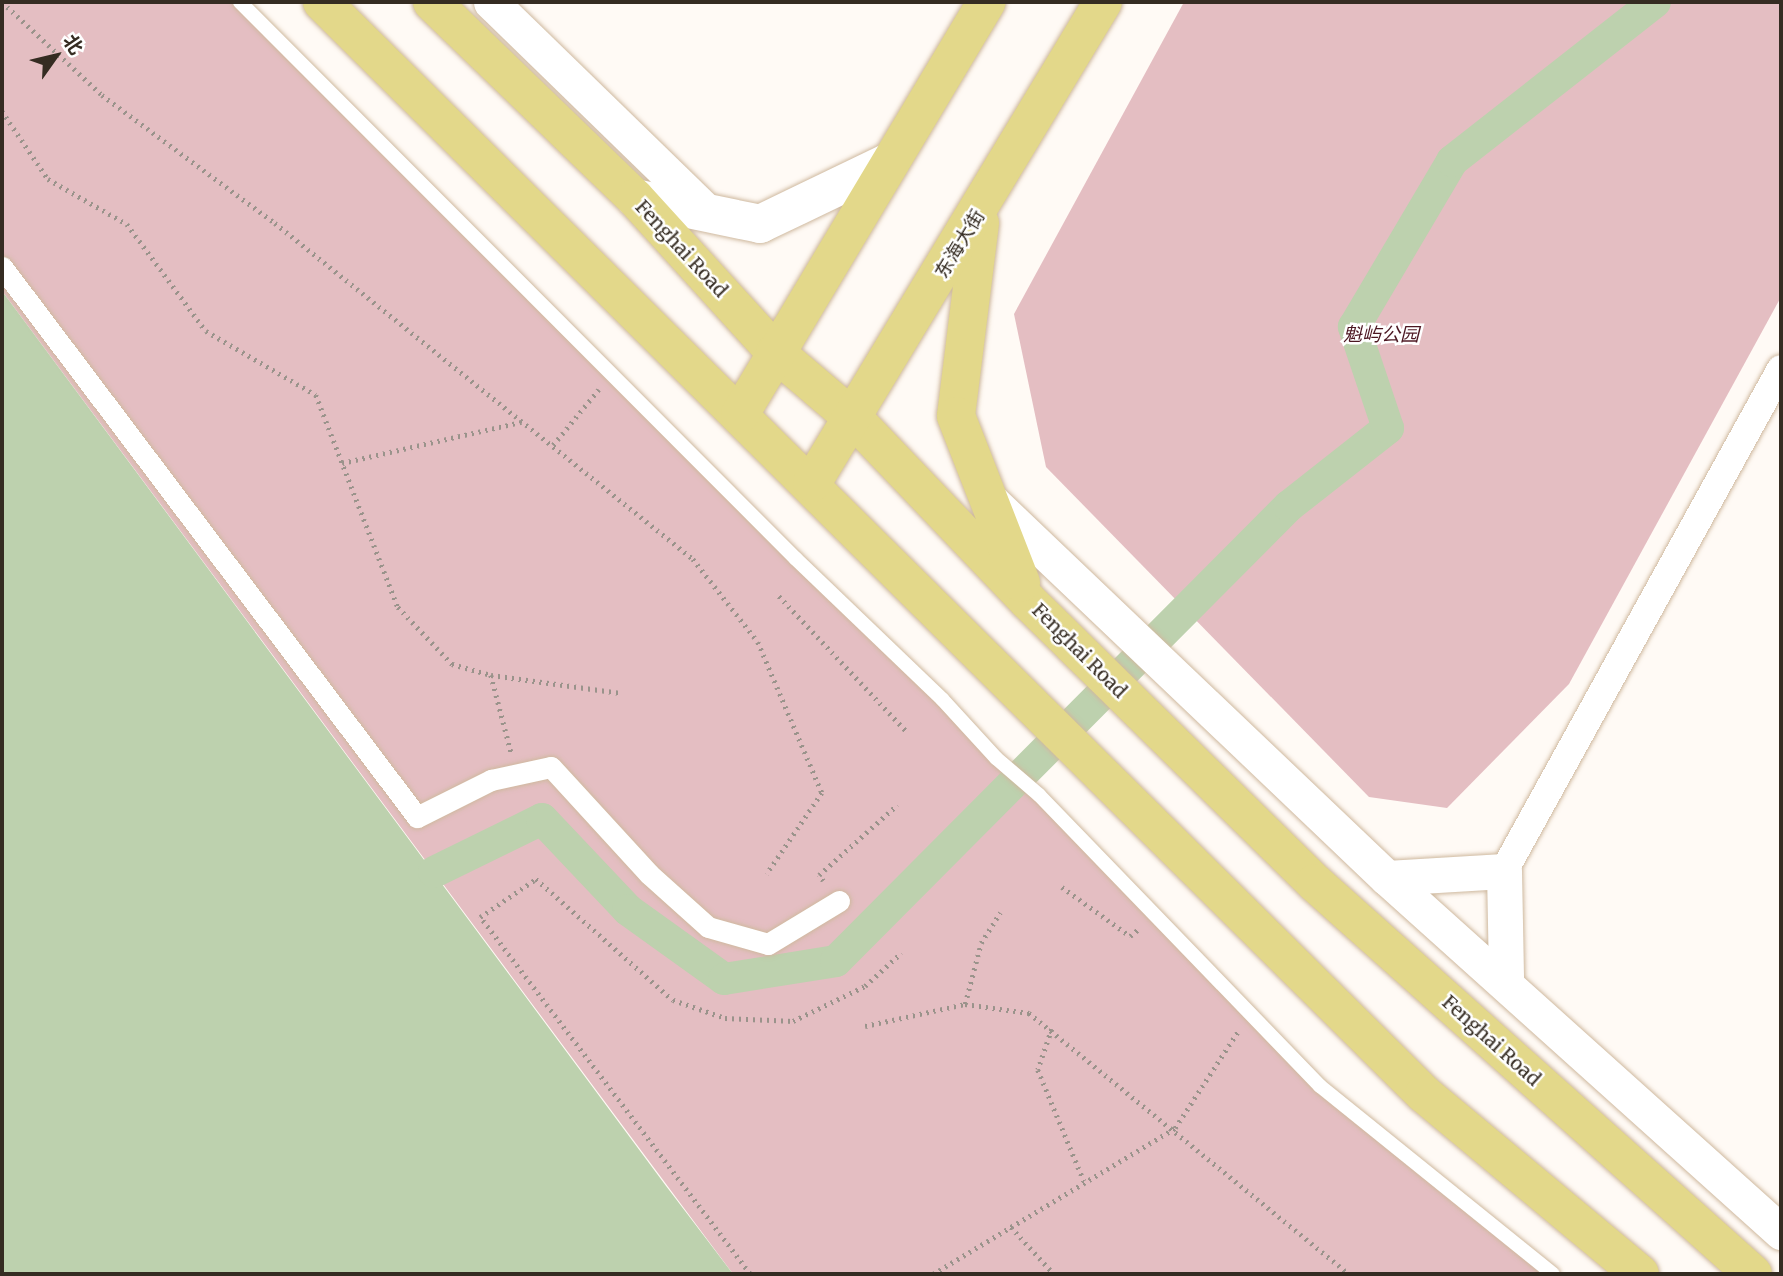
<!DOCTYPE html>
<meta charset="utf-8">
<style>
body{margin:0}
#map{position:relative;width:1783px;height:1276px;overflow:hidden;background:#fffaf5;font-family:Merriweather,"Noto Sans SC",serif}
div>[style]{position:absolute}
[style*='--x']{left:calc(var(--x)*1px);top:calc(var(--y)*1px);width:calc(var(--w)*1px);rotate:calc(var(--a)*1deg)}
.green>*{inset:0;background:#e4bec2}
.water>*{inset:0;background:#bdd1ae}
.canal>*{height:32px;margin:-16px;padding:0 16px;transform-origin:16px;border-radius:16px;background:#bdd1ae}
.path>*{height:4.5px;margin-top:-2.25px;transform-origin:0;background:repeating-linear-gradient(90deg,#9a938b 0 2px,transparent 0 7px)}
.roads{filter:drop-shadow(0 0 2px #cfb99f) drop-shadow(0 0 2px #cfb99f)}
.service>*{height:14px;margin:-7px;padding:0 7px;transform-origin:7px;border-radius:7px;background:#fff}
.pedestrian>*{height:21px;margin:-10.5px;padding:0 10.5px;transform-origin:10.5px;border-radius:10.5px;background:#fff}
.minor>*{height:28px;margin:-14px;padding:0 14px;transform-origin:14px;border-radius:14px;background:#fff}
.tertiary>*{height:35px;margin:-17.5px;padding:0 17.5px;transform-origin:17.5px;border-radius:17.5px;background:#fff}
.secondary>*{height:38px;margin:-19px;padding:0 19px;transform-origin:19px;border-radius:19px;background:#fff}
.primary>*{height:38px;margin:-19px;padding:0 19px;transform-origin:19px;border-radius:19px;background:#e3d88a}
span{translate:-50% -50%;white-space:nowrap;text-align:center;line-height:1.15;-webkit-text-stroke:5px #fff;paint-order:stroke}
.street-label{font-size:19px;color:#352c22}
.park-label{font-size:19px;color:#4b1621;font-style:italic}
.frame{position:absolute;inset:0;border:4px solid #352c22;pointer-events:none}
.north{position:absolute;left:21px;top:21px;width:70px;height:70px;-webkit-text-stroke:5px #fff;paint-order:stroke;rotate:56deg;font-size:19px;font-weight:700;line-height:28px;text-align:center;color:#352c22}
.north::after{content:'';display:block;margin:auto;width:24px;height:32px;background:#352c22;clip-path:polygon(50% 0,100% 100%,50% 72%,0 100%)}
</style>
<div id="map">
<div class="green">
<div style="clip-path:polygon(2px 2px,240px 2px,1320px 1086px,1553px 1274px,733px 1274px,2px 291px)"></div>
<div style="clip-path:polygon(1184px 2px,1781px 2px,1781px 297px,1569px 684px,1447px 808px,1369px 797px,1046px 467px,1014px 314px)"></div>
</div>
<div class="water">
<div style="clip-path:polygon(2px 291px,666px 1186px,733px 1274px,2px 1274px)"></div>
</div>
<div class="canal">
<div style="--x:434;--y:872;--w:120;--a:-26.1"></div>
<div style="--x:542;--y:819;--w:125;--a:46.6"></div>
<div style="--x:628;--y:910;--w:118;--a:35.7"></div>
<div style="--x:724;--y:979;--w:113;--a:-9.1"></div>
<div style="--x:836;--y:961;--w:642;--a:-45.13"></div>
<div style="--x:1289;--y:506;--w:126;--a:-38.2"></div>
<div style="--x:1388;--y:428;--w:107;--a:-108.6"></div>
<div style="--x:1354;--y:327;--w:193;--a:-59.4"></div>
<div style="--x:1452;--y:161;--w:258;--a:-38.1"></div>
</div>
<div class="path">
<div style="--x:2;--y:2;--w:137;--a:42.9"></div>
<div style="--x:102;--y:95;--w:215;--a:36.5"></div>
<div style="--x:275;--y:223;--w:536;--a:38.79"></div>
<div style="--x:693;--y:559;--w:105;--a:51.9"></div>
<div style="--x:758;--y:642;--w:164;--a:67"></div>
<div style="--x:822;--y:793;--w:98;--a:124.2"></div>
<div style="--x:2;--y:111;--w:82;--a:55.9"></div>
<div style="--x:48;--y:179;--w:91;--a:29.7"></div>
<div style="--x:127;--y:224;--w:133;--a:53.6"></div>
<div style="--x:206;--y:331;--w:127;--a:30.2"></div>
<div style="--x:316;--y:395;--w:227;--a:68.9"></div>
<div style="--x:398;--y:607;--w:79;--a:46.5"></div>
<div style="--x:452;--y:664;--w:41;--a:15.8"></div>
<div style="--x:491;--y:675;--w:131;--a:7.9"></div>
<div style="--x:553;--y:445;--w:72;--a:-50.6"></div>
<div style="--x:342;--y:463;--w:184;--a:-12.9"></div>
<div style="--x:779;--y:596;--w:187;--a:46.7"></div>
<div style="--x:491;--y:675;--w:80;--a:75.4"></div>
<div style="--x:823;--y:881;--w:7;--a:-124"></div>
<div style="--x:819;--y:875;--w:105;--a:-41.9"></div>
<div style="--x:1062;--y:887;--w:84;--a:35.8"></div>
<div style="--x:1130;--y:936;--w:13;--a:-39"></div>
<div style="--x:965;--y:1004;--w:63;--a:-75.3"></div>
<div style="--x:981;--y:943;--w:36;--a:-58"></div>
<div style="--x:865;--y:1026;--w:102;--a:-12.4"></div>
<div style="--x:965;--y:1004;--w:65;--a:8"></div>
<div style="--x:1029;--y:1013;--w:413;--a:39.2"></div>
<div style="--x:1052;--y:1029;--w:43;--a:108.9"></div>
<div style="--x:1038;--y:1070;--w:120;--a:67.5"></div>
<div style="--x:1011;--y:1227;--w:64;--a:47.5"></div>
<div style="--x:750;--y:1274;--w:448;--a:-127.1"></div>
<div style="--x:480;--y:917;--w:68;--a:-34.2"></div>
<div style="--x:536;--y:879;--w:183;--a:41.5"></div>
<div style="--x:673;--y:1000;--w:55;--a:19.1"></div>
<div style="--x:725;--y:1018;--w:68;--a:2.5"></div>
<div style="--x:793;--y:1021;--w:80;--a:-25.9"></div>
<div style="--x:865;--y:986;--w:49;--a:-42.5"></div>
<div style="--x:933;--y:1274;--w:283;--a:-31.1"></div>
<div style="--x:1175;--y:1128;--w:117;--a:-56.9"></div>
</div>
<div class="roads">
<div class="service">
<div style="--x:240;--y:2;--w:787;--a:45.05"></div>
<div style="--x:796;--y:559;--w:202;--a:43.8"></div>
<div style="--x:942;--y:699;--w:80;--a:47.5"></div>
<div style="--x:996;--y:758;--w:57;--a:40.7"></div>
<div style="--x:1039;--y:795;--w:405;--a:46"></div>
<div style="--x:1320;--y:1086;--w:299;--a:38.9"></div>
</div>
<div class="pedestrian">
<div style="--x:2;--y:267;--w:689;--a:52.96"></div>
<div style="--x:417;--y:817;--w:83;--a:-26.6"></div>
<div style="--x:491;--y:780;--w:61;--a:-12.2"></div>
<div style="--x:551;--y:767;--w:145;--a:47.5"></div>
<div style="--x:649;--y:874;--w:79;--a:41.9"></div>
<div style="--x:708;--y:927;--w:62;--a:15.8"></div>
<div style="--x:768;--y:944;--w:83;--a:-31.2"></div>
</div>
<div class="minor">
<div style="--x:1504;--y:871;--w:573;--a:-61.11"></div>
</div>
<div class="tertiary">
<div style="--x:491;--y:2;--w:303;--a:44.2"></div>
<div style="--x:987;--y:497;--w:552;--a:43.61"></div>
<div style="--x:1387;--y:878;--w:530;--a:41.94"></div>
<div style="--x:1387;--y:878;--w:117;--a:-3.4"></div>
<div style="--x:1504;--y:871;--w:109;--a:88.9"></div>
</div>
<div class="secondary">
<div style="--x:635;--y:198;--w:128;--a:11.7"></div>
<div style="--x:760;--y:224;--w:145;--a:-25.7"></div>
</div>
<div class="primary">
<div style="--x:322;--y:2;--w:1551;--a:44.74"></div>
<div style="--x:1424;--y:1094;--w:281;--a:39.8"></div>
<div style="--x:432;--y:2;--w:282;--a:44"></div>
<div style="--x:635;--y:198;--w:208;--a:47.7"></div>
<div style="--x:775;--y:352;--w:104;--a:40.3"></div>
<div style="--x:854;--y:419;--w:252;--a:46.3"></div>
<div style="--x:1028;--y:601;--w:402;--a:44.5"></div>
<div style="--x:1315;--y:883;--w:587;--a:41.76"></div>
<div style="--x:980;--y:223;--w:194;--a:97.1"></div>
<div style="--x:956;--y:416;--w:179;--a:68.7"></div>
<div style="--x:740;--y:414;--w:480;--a:-59.1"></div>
<div style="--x:812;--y:483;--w:562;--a:-58.83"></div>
</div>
</div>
<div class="street-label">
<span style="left:960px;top:244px;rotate:-59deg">东海大街</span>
<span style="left:681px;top:249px;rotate:47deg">Fenghai Road</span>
<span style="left:1079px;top:651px;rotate:45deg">Fenghai Road</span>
<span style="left:1491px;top:1041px;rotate:42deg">Fenghai Road</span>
</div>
<div class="park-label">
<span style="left:1381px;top:335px">魁屿公园</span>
</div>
<div class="frame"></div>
<div class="north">北</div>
</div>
